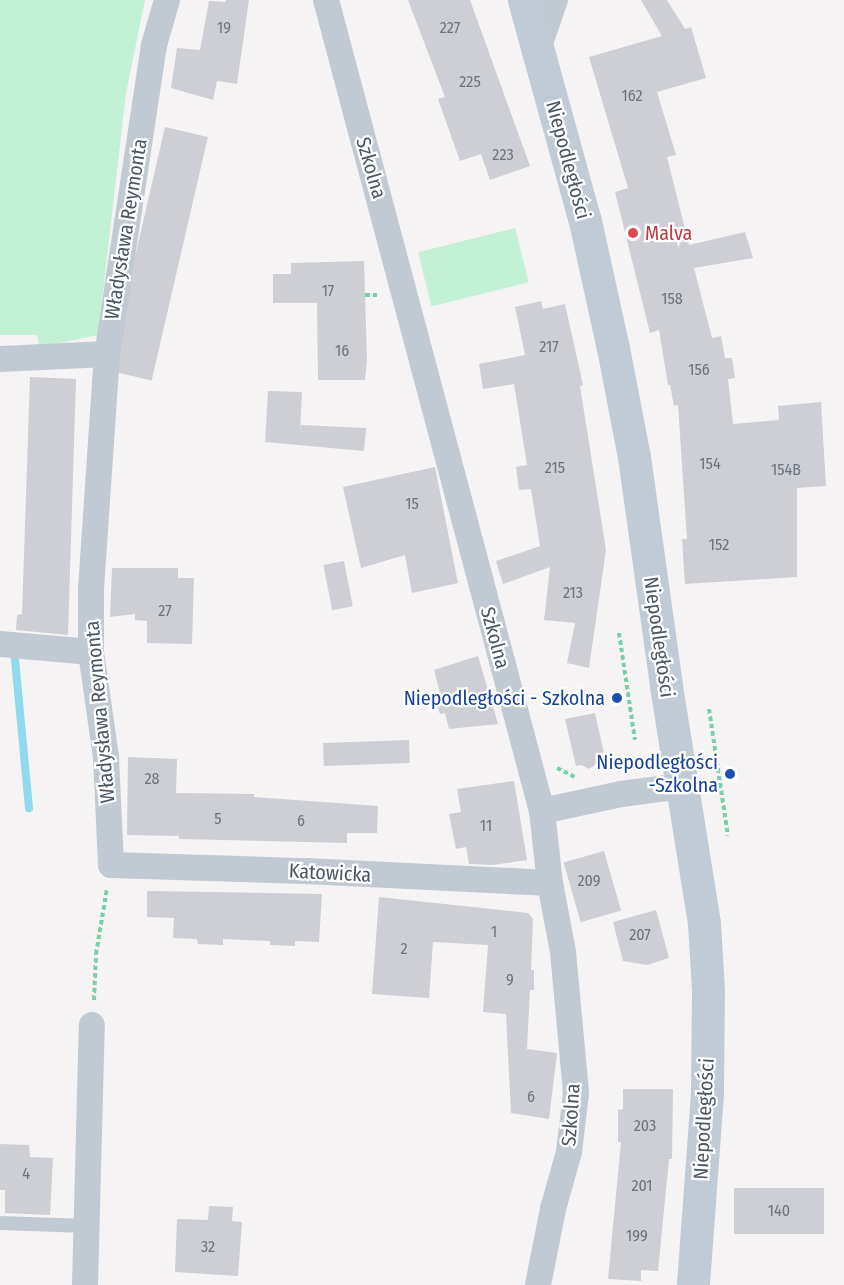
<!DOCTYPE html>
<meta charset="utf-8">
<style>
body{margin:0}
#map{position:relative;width:844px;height:1285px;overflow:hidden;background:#f5f3f3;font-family:"Fira Sans Condensed",sans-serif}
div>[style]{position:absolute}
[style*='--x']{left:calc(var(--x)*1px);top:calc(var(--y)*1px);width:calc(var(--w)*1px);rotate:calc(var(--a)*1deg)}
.green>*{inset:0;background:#c3f1d5;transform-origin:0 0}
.stream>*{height:8px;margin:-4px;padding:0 4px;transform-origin:4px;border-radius:4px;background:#90daee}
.building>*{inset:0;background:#cdcfd5;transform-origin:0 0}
.path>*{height:4px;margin-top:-2px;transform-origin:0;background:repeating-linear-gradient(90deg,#7ad0a6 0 4.5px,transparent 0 7.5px)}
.service>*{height:14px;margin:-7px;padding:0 7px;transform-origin:7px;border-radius:7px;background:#c1cad2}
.minor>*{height:26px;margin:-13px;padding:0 13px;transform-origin:13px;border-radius:13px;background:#c1cad2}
.secondary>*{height:33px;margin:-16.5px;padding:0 16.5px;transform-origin:16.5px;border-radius:16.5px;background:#c1cbd6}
.dots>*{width:16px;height:16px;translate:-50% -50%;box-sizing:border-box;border:3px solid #fff;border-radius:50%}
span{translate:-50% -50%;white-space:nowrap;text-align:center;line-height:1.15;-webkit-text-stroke:4.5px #fff;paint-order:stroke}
.number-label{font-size:16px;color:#6b747e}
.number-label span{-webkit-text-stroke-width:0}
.street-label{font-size:20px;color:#4a5661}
.health-label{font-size:20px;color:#be3a42}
.left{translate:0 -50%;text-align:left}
.transit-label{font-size:20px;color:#164399}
.right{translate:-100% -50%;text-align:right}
</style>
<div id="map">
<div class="green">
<div style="clip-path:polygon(0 0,145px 0,126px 93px,98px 335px,39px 347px,37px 335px,0 335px)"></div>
<div style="left:515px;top:228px;width:56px;height:100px;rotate:76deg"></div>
</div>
<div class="stream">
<div style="--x:14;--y:649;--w:160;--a:84.6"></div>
</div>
<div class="building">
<div style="clip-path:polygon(226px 0,249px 0,237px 84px,217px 81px,213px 100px,171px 88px,177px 48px,200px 50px,209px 1px,225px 2px)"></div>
<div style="clip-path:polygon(408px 0,470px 0,530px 166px,490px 180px,481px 154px,460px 161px,438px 99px,445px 97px)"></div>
<div style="clip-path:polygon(641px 0,667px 0,685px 29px,691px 27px,706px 78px,657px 92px,676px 155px,667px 157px,689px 245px,745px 232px,753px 258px,694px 268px,712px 338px,721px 336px,725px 358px,732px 358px,735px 378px,728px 379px,733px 424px,779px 420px,778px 406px,821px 402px,826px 486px,797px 488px,797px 577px,685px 584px,682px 539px,687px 539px,678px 405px,674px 406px,670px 385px,668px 385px,659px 330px,650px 333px,615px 192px,628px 188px,589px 57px,662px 36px)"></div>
<div style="left:165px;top:127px;width:44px;height:250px;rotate:13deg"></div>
<div style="clip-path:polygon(364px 261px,367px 359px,365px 380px,318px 380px,317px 303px,273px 303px,273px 274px,291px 274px,291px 263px)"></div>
<div style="clip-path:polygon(541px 301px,543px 309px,565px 304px,583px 385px,580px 386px,606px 550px,589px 668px,567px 663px,575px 623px,544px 620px,550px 567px,503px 584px,496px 561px,540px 546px,531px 489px,519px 490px,516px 467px,527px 465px,514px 384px,483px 389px,479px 364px,525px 355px,515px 307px)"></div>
<div style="clip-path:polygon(30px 377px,76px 379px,68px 635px,16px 630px,17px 615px,22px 614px)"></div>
<div style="clip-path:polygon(268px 391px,302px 392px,300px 433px,301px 425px,366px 428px,364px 451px,265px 442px)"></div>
<div style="clip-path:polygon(435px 467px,458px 583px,412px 593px,405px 555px,361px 568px,343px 487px)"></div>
<div style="left:344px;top:561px;width:46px;height:21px;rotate:79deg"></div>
<div style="clip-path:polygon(112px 568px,178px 568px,178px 578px,194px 578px,192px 644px,147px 643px,147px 621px,135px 620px,135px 614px,110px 617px)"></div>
<div style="clip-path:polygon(478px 656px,498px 724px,449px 729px,445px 713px,440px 714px,434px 695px,440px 693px,434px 670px)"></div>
<div style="clip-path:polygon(595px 713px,605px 758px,589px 769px,582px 765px,576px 766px,565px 719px)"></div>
<div style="left:409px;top:740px;width:23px;height:86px;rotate:88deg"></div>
<div style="clip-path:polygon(128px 757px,177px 759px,176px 793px,254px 794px,254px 797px,378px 806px,377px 833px,347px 833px,347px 843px,179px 839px,179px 836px,127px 835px)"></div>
<div style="clip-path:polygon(514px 781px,527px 860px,493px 865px,469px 864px,466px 847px,456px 849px,449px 814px,461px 812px,457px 789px)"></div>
<div style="left:604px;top:851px;width:62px;height:42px;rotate:74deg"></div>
<div style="clip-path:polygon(147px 891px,322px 894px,319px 942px,295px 941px,295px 946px,270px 945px,270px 941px,223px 939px,223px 945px,198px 944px,197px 939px,173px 938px,174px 918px,147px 917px)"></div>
<div style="clip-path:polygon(379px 897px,528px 913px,533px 919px,531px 970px,534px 970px,534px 990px,530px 990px,527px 1049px,557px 1053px,549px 1119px,511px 1113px,506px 1014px,483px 1012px,488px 945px,433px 942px,429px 998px,372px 994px)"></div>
<div style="clip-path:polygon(656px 910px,669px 958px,647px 965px,623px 961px,613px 922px)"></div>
<div style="clip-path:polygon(623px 1089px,673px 1089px,672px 1159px,669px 1159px,658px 1271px,641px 1270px,641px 1281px,608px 1279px,621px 1142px,618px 1142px,618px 1110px,623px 1109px)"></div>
<div style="clip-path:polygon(0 1144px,29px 1145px,30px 1157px,53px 1158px,50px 1215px,5px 1213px,5px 1190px,0 1190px)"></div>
<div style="left:734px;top:1188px;width:90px;height:46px"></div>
<div style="clip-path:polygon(209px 1206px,233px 1207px,232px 1221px,242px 1222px,238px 1276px,175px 1272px,177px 1219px,208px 1220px)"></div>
</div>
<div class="path">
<div style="--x:365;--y:295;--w:13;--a:0"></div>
<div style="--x:619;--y:633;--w:108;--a:81.5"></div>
<div style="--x:709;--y:709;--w:128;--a:81.5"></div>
<div style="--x:557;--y:768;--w:20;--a:27"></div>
<div style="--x:94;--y:1000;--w:46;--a:-87.5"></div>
<div style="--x:96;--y:954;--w:67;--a:-80.5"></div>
</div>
<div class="service">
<div style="--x:0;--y:1223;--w:87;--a:2"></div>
</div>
<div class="minor">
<div style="--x:167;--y:0;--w:47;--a:106.1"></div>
<div style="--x:154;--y:45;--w:313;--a:98.6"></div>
<div style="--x:107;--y:354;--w:237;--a:93.9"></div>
<div style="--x:91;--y:590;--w:62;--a:90"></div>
<div style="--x:91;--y:652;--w:107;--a:81.9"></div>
<div style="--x:106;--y:758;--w:107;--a:87.3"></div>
<div style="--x:111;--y:865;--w:195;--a:1.8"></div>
<div style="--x:306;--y:871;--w:244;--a:2.8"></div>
<div style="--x:326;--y:0;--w:839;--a:75.09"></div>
<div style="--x:542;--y:811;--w:72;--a:83.7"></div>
<div style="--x:550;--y:883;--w:70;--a:79.3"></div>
<div style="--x:563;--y:952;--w:142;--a:84.7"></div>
<div style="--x:576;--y:1093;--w:59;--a:96.8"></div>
<div style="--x:569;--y:1152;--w:59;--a:105.7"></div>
<div style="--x:553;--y:1209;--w:77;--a:101.2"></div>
<div style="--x:538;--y:49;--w:52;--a:-70.9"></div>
<div style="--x:0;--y:359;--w:107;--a:-2.7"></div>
<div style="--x:0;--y:644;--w:91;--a:5"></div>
<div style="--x:542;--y:811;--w:81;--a:-12.1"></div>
<div style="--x:621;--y:794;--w:63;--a:-7.4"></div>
<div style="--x:85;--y:1285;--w:260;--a:-88.5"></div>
</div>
<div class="secondary">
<div style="--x:524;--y:0;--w:229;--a:74.6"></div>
<div style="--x:585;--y:221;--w:130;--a:77.6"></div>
<div style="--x:613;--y:348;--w:111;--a:79.1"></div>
<div style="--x:634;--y:457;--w:231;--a:82"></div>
<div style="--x:666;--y:686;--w:240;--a:80.9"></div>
<div style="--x:704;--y:923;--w:68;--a:86.6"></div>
<div style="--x:708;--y:991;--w:102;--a:90.6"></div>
<div style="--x:707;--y:1093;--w:193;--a:94.2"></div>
</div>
<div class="dots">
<div style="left:633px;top:233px;background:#e0444e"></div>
<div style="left:617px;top:698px;background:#1a4fb4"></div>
<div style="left:730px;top:774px;background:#1a4fb4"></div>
</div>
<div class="number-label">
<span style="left:224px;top:28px">19</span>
<span style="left:450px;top:28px">227</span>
<span style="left:470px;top:82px">225</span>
<span style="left:632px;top:96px">162</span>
<span style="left:503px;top:155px">223</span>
<span style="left:328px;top:291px">17</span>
<span style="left:672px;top:299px">158</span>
<span style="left:549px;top:347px">217</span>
<span style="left:342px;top:351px">16</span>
<span style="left:699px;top:370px">156</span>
<span style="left:710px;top:464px">154</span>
<span style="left:555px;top:468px">215</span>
<span style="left:786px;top:470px">154B</span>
<span style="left:412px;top:504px">15</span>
<span style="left:719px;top:545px">152</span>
<span style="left:573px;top:593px">213</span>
<span style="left:165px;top:611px">27</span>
<span style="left:152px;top:779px">28</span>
<span style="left:218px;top:819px">5</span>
<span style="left:301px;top:821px">6</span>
<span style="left:486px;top:826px">11</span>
<span style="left:589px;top:881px">209</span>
<span style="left:494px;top:932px">1</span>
<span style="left:640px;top:935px">207</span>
<span style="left:404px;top:949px">2</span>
<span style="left:510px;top:980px">9</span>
<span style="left:531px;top:1097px">6</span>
<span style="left:645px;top:1126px">203</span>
<span style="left:26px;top:1174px">4</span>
<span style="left:642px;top:1186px">201</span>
<span style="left:779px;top:1211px">140</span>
<span style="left:637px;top:1236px">199</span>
<span style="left:208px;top:1247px">32</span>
</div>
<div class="street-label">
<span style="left:568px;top:160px;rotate:75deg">Niepodległości</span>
<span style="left:371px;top:168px;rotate:74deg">Szkolna</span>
<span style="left:126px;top:229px;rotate:-81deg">Władysława Reymonta</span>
<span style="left:659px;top:637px;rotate:82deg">Niepodległości</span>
<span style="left:495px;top:638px;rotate:75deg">Szkolna</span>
<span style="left:100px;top:712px;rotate:-95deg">Władysława Reymonta</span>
<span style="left:330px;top:873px;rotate:3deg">Katowicka</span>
<span style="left:571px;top:1115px;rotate:-86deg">Szkolna</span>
<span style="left:704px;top:1119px;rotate:-87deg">Niepodległości</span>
</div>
<div class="health-label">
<span class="left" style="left:645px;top:233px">Malva</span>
</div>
<div class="transit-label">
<span class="right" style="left:605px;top:698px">Niepodległości - Szkolna</span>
<span class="right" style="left:718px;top:774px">Niepodległości<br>-Szkolna</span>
</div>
</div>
